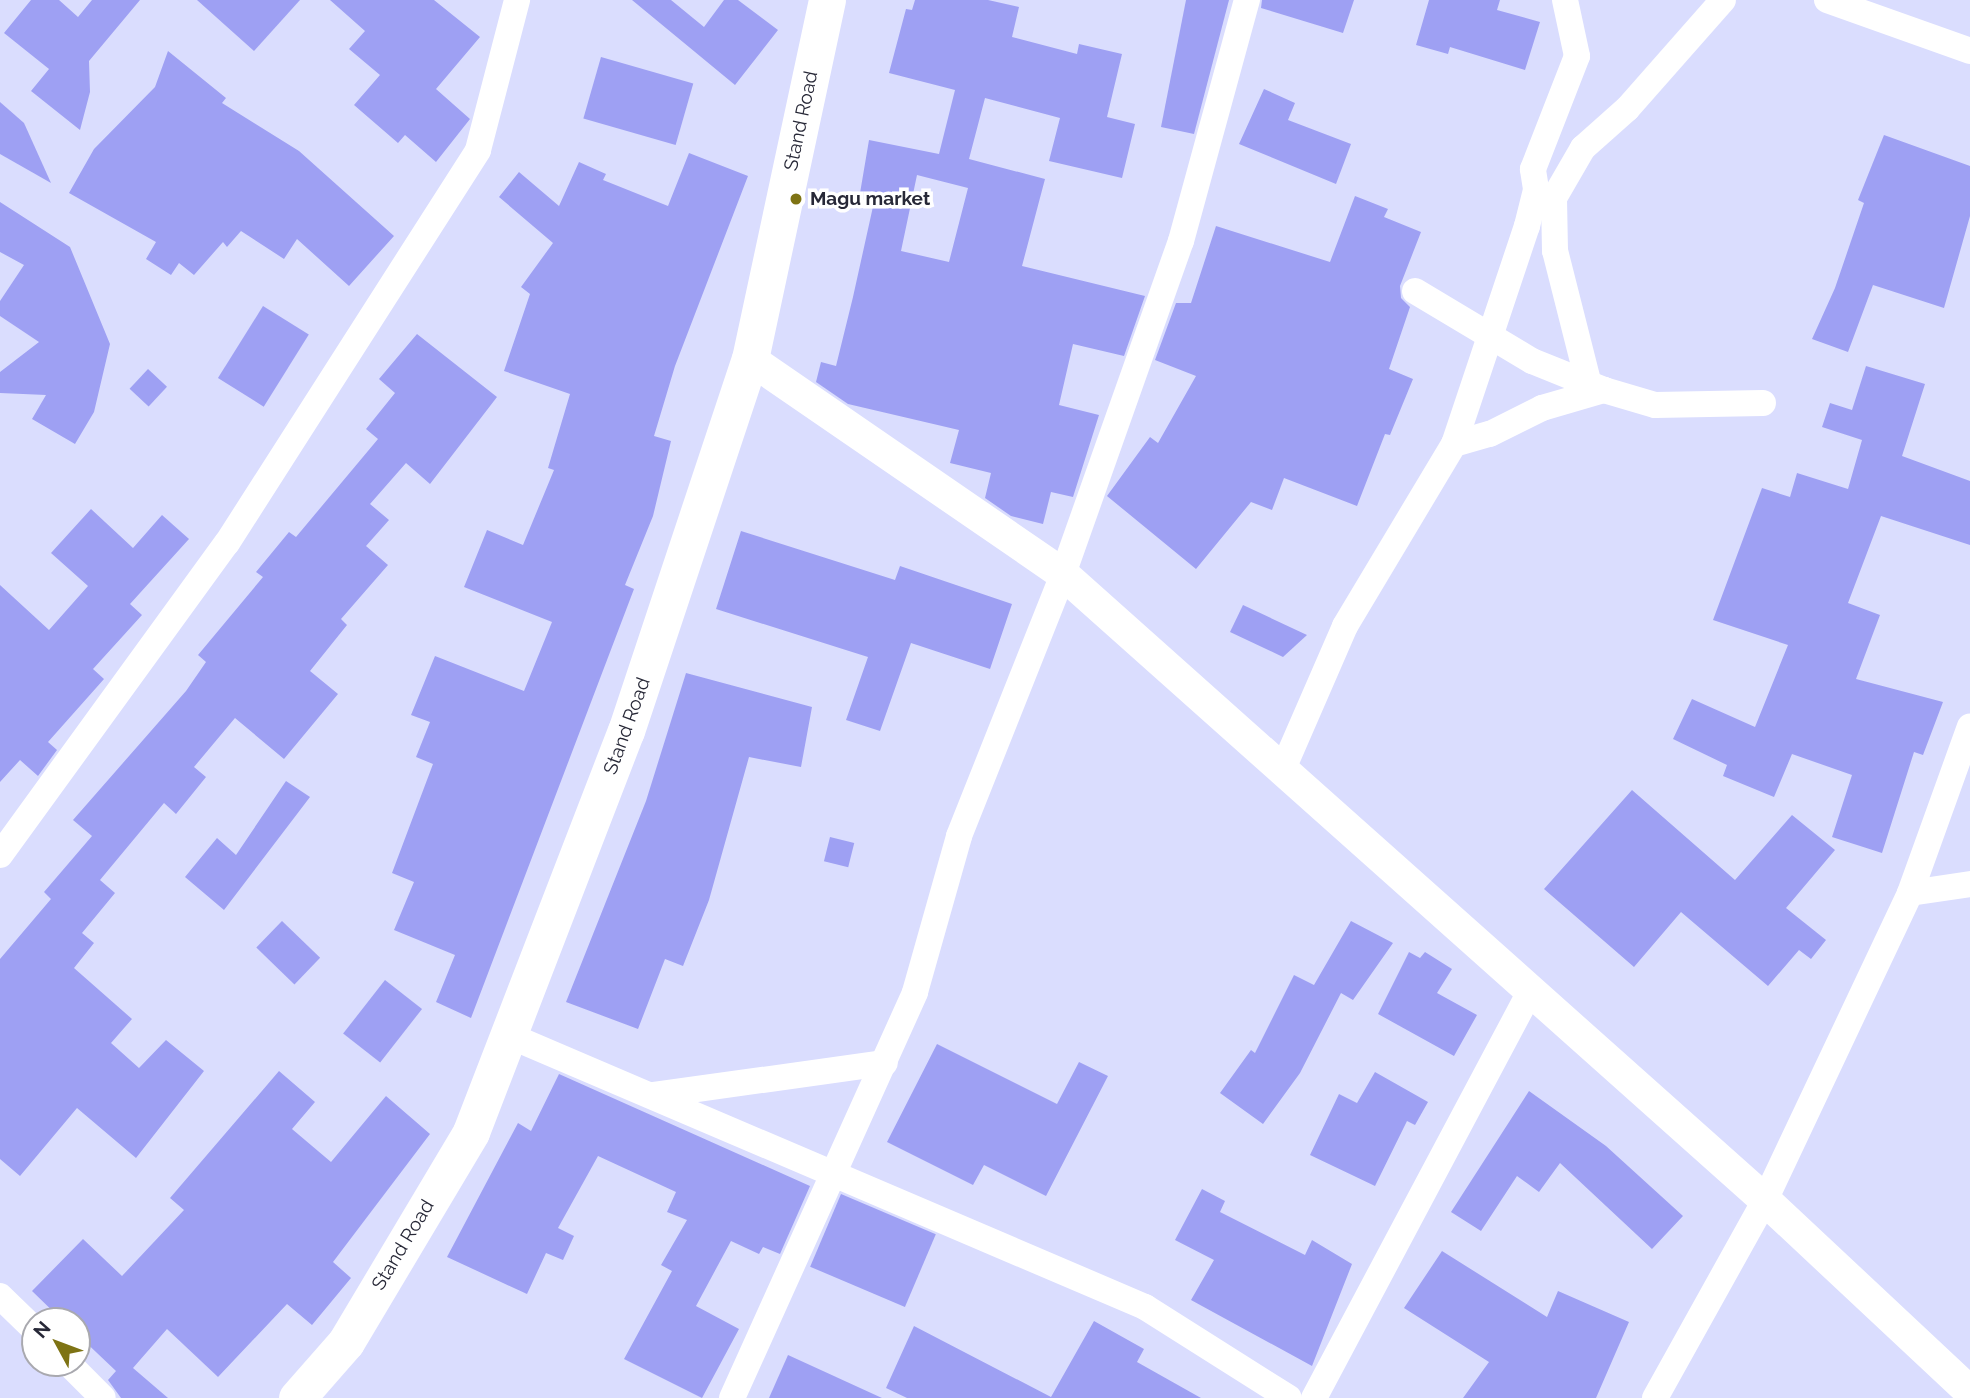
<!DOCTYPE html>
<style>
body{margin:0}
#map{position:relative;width:1970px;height:1398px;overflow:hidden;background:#daddfe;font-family:Raleway,sans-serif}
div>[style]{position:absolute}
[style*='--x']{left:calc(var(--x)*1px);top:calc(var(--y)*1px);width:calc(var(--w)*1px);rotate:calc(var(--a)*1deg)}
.building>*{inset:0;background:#9ea0f3;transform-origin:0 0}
.minor>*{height:26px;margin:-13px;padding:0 13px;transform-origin:13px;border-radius:13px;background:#fff}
.tertiary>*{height:32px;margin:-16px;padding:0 16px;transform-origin:16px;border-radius:16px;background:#fff}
.secondary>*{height:37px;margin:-18.5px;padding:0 18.5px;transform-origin:18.5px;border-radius:18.5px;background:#fff}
.dots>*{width:19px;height:19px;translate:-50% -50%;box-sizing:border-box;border:4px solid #fff;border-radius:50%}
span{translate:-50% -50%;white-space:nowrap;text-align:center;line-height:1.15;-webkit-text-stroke:7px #fff;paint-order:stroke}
.street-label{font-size:19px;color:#272837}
.poi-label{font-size:19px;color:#272837;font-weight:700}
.left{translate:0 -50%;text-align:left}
.north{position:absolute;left:21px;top:1307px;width:70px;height:70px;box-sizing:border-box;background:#fff;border:2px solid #a9a9af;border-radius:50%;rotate:311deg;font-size:19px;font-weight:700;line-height:28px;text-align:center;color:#272837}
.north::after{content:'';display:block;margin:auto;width:24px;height:32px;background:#7e7314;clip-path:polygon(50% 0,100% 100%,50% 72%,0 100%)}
</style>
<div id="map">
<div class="building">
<div style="clip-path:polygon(31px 0,59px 0,78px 17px,92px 0,140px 0,89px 61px,90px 92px,80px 130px,31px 91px,49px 69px,4px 33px)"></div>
<div style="clip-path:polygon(197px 0,300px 0,254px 51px)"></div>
<div style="clip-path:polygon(330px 0,434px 0,480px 37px,436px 89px,470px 119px,436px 162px,405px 135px,398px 143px,354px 105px,380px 75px,349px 49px,365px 31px)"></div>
<div style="clip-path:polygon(632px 0,671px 0,704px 27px,724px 0,738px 0,778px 30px,735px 85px)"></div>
<div style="clip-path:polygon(evenodd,915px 0,988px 0,1019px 7px,1012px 37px,1077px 54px,1079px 44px,1122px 54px,1107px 117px,1135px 124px,1122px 178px,1049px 161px,1060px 118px,985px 98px,969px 159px,1045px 179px,1022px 266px,1145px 296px,1124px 356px,1073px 344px,1059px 405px,1099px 415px,1073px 497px,1051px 492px,1043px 524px,1011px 516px,985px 498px,991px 473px,950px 463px,959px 430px,848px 404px,816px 382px,821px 362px,836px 366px,853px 297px,874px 202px,859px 199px,869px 140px,939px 154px,955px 90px,889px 73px,906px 9px,912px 10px,915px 0,917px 175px,968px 188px,949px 262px,901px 251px,917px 175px)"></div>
<div style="clip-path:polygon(1186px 0,1229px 0,1194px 134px,1161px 127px)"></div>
<div style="clip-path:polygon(1262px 0,1354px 0,1343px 33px,1261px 8px)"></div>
<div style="clip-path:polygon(1429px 0,1500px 0,1497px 10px,1540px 22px,1525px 70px,1450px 47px,1448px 54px,1416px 45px)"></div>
<div style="clip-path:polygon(168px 51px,226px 98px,222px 103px,299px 151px,394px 236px,349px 286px,297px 239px,284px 259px,241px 231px,227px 247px,223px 242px,194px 275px,179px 263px,171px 275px,146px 259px,156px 242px,69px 193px,94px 149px,155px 87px)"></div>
<div style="left:601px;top:57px;width:96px;height:64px;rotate:16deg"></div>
<div style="clip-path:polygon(1264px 89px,1295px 103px,1288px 120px,1351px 144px,1336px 184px,1239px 144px)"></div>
<div style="clip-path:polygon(0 102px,24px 123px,51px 183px,0 154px)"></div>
<div style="clip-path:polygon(1884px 135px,1970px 166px,1970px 216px,1944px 308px,1873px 285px,1848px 352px,1812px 339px,1835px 288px,1864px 203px,1858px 200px)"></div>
<div style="clip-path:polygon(689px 153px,748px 176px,675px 366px,654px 436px,671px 441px,653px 516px,625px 585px,634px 589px,471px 1018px,436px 1002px,455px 955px,394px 930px,414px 882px,392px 873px,433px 764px,416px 757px,430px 722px,411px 715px,435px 656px,524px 691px,552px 622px,464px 587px,487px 530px,523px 545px,554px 470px,548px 468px,570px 394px,504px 371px,530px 294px,521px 287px,553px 243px,499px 197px,519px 172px,559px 206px,579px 162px,606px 174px,603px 180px,668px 206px)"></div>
<div style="clip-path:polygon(1355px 196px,1388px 209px,1384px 217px,1421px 232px,1400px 286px,1401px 298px,1410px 307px,1389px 369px,1413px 379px,1390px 435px,1385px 434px,1357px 506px,1284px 478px,1272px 510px,1251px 502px,1196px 569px,1107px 496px,1150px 437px,1158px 443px,1196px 376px,1155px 360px,1176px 303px,1191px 303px,1216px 226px,1330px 262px)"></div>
<div style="clip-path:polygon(0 202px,70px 247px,110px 344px,94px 412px,75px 444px,32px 419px,46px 395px,0 393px,0 372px,39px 342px,0 316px,0 301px,24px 265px,0 252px)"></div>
<div style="left:263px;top:306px;width:54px;height:85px;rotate:32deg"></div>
<div style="clip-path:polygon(417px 334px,497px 397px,430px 484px,406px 463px,370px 504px,389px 520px,366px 546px,388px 565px,341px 619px,347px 625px,310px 671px,338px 694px,284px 759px,235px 718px,194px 767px,206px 777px,176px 814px,164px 803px,100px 880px,115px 893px,82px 933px,94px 943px,74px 968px,132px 1019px,111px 1043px,139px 1068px,166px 1040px,204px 1071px,136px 1158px,77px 1108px,20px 1176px,0 1159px,0 959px,51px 899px,44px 892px,92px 836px,73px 820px,186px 691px,206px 662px,198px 655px,263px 577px,256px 572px,289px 532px,296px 537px,378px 439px,366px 429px,395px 393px,379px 379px)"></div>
<div style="clip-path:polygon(1866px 366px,1925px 384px,1902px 456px,1970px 481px,1970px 545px,1881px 516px,1848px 603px,1880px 615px,1856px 679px,1943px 702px,1923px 755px,1914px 752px,1882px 853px,1832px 837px,1852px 775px,1792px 754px,1774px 797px,1723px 776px,1727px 765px,1673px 739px,1692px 699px,1755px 727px,1788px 645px,1713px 620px,1762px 488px,1790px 497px,1797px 473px,1848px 489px,1862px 440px,1822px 427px,1830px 403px,1852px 410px)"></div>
<div style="left:148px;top:369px;width:26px;height:27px;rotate:43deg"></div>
<div style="clip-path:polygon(91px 509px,133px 548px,162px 515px,189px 539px,130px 604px,142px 615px,93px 669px,104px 679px,48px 742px,57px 750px,38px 776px,20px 760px,0 782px,0 585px,49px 630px,88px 586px,51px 553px)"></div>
<div style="clip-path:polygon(741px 531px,895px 580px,900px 566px,1012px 604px,990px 669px,911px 643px,880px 731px,846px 720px,868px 657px,716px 609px)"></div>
<div style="clip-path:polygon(1243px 605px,1307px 635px,1283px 657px,1230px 632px)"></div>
<div style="clip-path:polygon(686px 673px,812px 707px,801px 767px,749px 757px,709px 900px,683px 966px,665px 959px,638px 1029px,566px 1002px,646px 801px)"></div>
<div style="clip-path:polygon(286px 781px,310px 797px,224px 910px,185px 877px,217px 838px,236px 855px)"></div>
<div style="clip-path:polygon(1632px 790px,1735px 880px,1792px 815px,1835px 850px,1786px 908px,1826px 940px,1811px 959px,1799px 950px,1768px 986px,1681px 912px,1634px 967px,1544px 889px)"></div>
<div style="left:830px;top:837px;width:25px;height:25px;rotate:14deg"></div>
<div style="left:282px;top:921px;width:53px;height:37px;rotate:44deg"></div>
<div style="clip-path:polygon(1351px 921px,1393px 943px,1353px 1000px,1341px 993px,1300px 1073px,1263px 1124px,1220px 1093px,1251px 1050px,1255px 1053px,1294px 975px,1314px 985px)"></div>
<div style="clip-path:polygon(1409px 952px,1420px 958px,1425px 952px,1452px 969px,1437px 993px,1477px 1015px,1454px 1056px,1378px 1014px)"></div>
<div style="left:385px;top:980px;width:47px;height:68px;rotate:38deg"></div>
<div style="clip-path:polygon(937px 1044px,1057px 1104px,1079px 1062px,1108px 1076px,1046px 1196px,984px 1165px,973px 1185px,887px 1142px)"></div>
<div style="clip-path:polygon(279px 1071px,315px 1102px,292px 1129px,331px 1162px,386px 1096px,430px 1134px,333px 1262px,351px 1278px,312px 1325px,287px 1304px,218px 1377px,167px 1329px,133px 1368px,168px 1398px,121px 1398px,108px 1380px,116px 1371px,77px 1334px,77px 1321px,63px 1321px,32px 1291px,83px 1239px,122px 1276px,184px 1210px,170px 1198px)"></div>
<div style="clip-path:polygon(1375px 1072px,1428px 1102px,1415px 1125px,1407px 1121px,1375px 1186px,1310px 1155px,1339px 1094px,1357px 1103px)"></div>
<div style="clip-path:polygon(559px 1074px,810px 1186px,780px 1254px,763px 1247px,759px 1254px,731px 1241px,696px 1306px,739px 1329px,702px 1398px,624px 1359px,672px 1271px,661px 1265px,687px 1220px,667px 1212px,676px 1192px,598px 1156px,558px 1228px,574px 1236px,563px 1260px,546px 1253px,527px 1294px,447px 1257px,518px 1123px,531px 1131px)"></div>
<div style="clip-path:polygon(1529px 1091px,1606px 1146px,1683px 1216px,1652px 1249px,1560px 1163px,1539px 1192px,1517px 1176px,1481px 1231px,1451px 1212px)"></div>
<div style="clip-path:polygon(1202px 1189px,1225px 1201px,1220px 1212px,1305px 1255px,1312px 1240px,1352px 1264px,1312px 1366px,1191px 1300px,1214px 1260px,1175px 1240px)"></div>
<div style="left:841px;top:1194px;width:103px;height:79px;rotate:23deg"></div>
<div style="clip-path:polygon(1442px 1251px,1547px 1317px,1558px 1291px,1629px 1322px,1596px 1398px,1463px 1398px,1489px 1362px,1404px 1308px)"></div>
<div style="clip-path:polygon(1094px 1321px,1144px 1349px,1137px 1362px,1201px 1398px,907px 1398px,886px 1388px,914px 1326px,1051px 1397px)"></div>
<div style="clip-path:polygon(788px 1355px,882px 1398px,769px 1398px)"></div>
</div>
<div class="minor">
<div style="--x:1827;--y:0;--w:152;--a:19.6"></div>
<div style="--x:1415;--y:291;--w:136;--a:30.9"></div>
<div style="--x:1532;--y:361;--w:78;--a:21.9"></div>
<div style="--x:1604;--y:390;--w:53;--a:16.4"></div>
<div style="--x:1655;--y:405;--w:108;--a:-1.1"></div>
<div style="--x:1589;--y:385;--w:138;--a:-104.2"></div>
<div style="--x:1555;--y:251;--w:53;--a:-91.1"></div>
<div style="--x:1554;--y:198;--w:58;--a:-59.9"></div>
<div style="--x:1583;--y:148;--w:59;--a:-41.6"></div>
<div style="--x:1627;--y:109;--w:145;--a:-48.6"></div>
<div style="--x:1454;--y:444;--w:37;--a:-16"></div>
<div style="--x:1490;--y:434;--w:58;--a:-26.6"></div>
<div style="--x:1542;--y:408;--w:65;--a:-16.2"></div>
<div style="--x:1282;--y:771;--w:158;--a:-66.5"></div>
<div style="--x:1345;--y:626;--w:212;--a:-59.1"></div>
<div style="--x:1454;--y:444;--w:230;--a:-71.5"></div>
<div style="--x:1527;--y:226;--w:38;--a:-76"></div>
<div style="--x:1536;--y:189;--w:20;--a:-99"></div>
<div style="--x:1533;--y:169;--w:121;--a:-68.7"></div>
<div style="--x:1577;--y:56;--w:57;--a:-102.1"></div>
<div style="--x:0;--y:855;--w:386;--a:-54"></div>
<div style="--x:227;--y:543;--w:466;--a:-57.4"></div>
<div style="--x:478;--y:150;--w:155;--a:-75.4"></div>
<div style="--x:1910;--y:893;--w:61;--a:-8.5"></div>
<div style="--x:508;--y:1035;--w:693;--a:23.12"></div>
<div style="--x:1145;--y:1307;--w:170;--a:32.3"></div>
<div style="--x:654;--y:1095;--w:233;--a:-7.9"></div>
<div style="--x:0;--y:1296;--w:49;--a:44.2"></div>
<div style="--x:68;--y:1363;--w:49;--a:45"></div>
<div style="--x:732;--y:1398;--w:445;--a:-65.7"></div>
<div style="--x:915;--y:992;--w:162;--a:-74.2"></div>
<div style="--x:959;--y:836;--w:282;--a:-68.3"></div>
<div style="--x:1063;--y:574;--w:353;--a:-70.5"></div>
<div style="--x:1181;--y:241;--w:250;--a:-74.7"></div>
<div style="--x:1314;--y:1398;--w:459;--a:-62"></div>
<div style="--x:1655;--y:1398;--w:227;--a:-60.9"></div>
<div style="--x:1765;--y:1200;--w:340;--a:-64.7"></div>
<div style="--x:1910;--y:893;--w:177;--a:-70.2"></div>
</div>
<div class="tertiary">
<div style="--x:750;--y:359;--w:380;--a:34.5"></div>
<div style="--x:1063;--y:574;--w:941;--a:41.72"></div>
<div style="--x:1765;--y:1200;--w:281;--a:43.1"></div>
</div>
<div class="secondary">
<div style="--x:297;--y:1398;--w:74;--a:-48.8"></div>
<div style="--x:346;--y:1342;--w:244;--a:-59.2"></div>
<div style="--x:471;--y:1132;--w:430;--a:-68.9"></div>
<div style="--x:626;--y:731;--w:392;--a:-71.6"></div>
<div style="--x:750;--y:359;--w:367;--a:-77.9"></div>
</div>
<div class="dots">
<div style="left:796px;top:199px;background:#7e7314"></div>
</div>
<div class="street-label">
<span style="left:801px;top:121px;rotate:-78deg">Stand Road</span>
<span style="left:627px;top:726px;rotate:-70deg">Stand Road</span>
<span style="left:403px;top:1245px;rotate:-59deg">Stand Road</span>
</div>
<div class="poi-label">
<span class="left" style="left:810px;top:199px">Magu market</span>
</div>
<div class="north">N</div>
</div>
